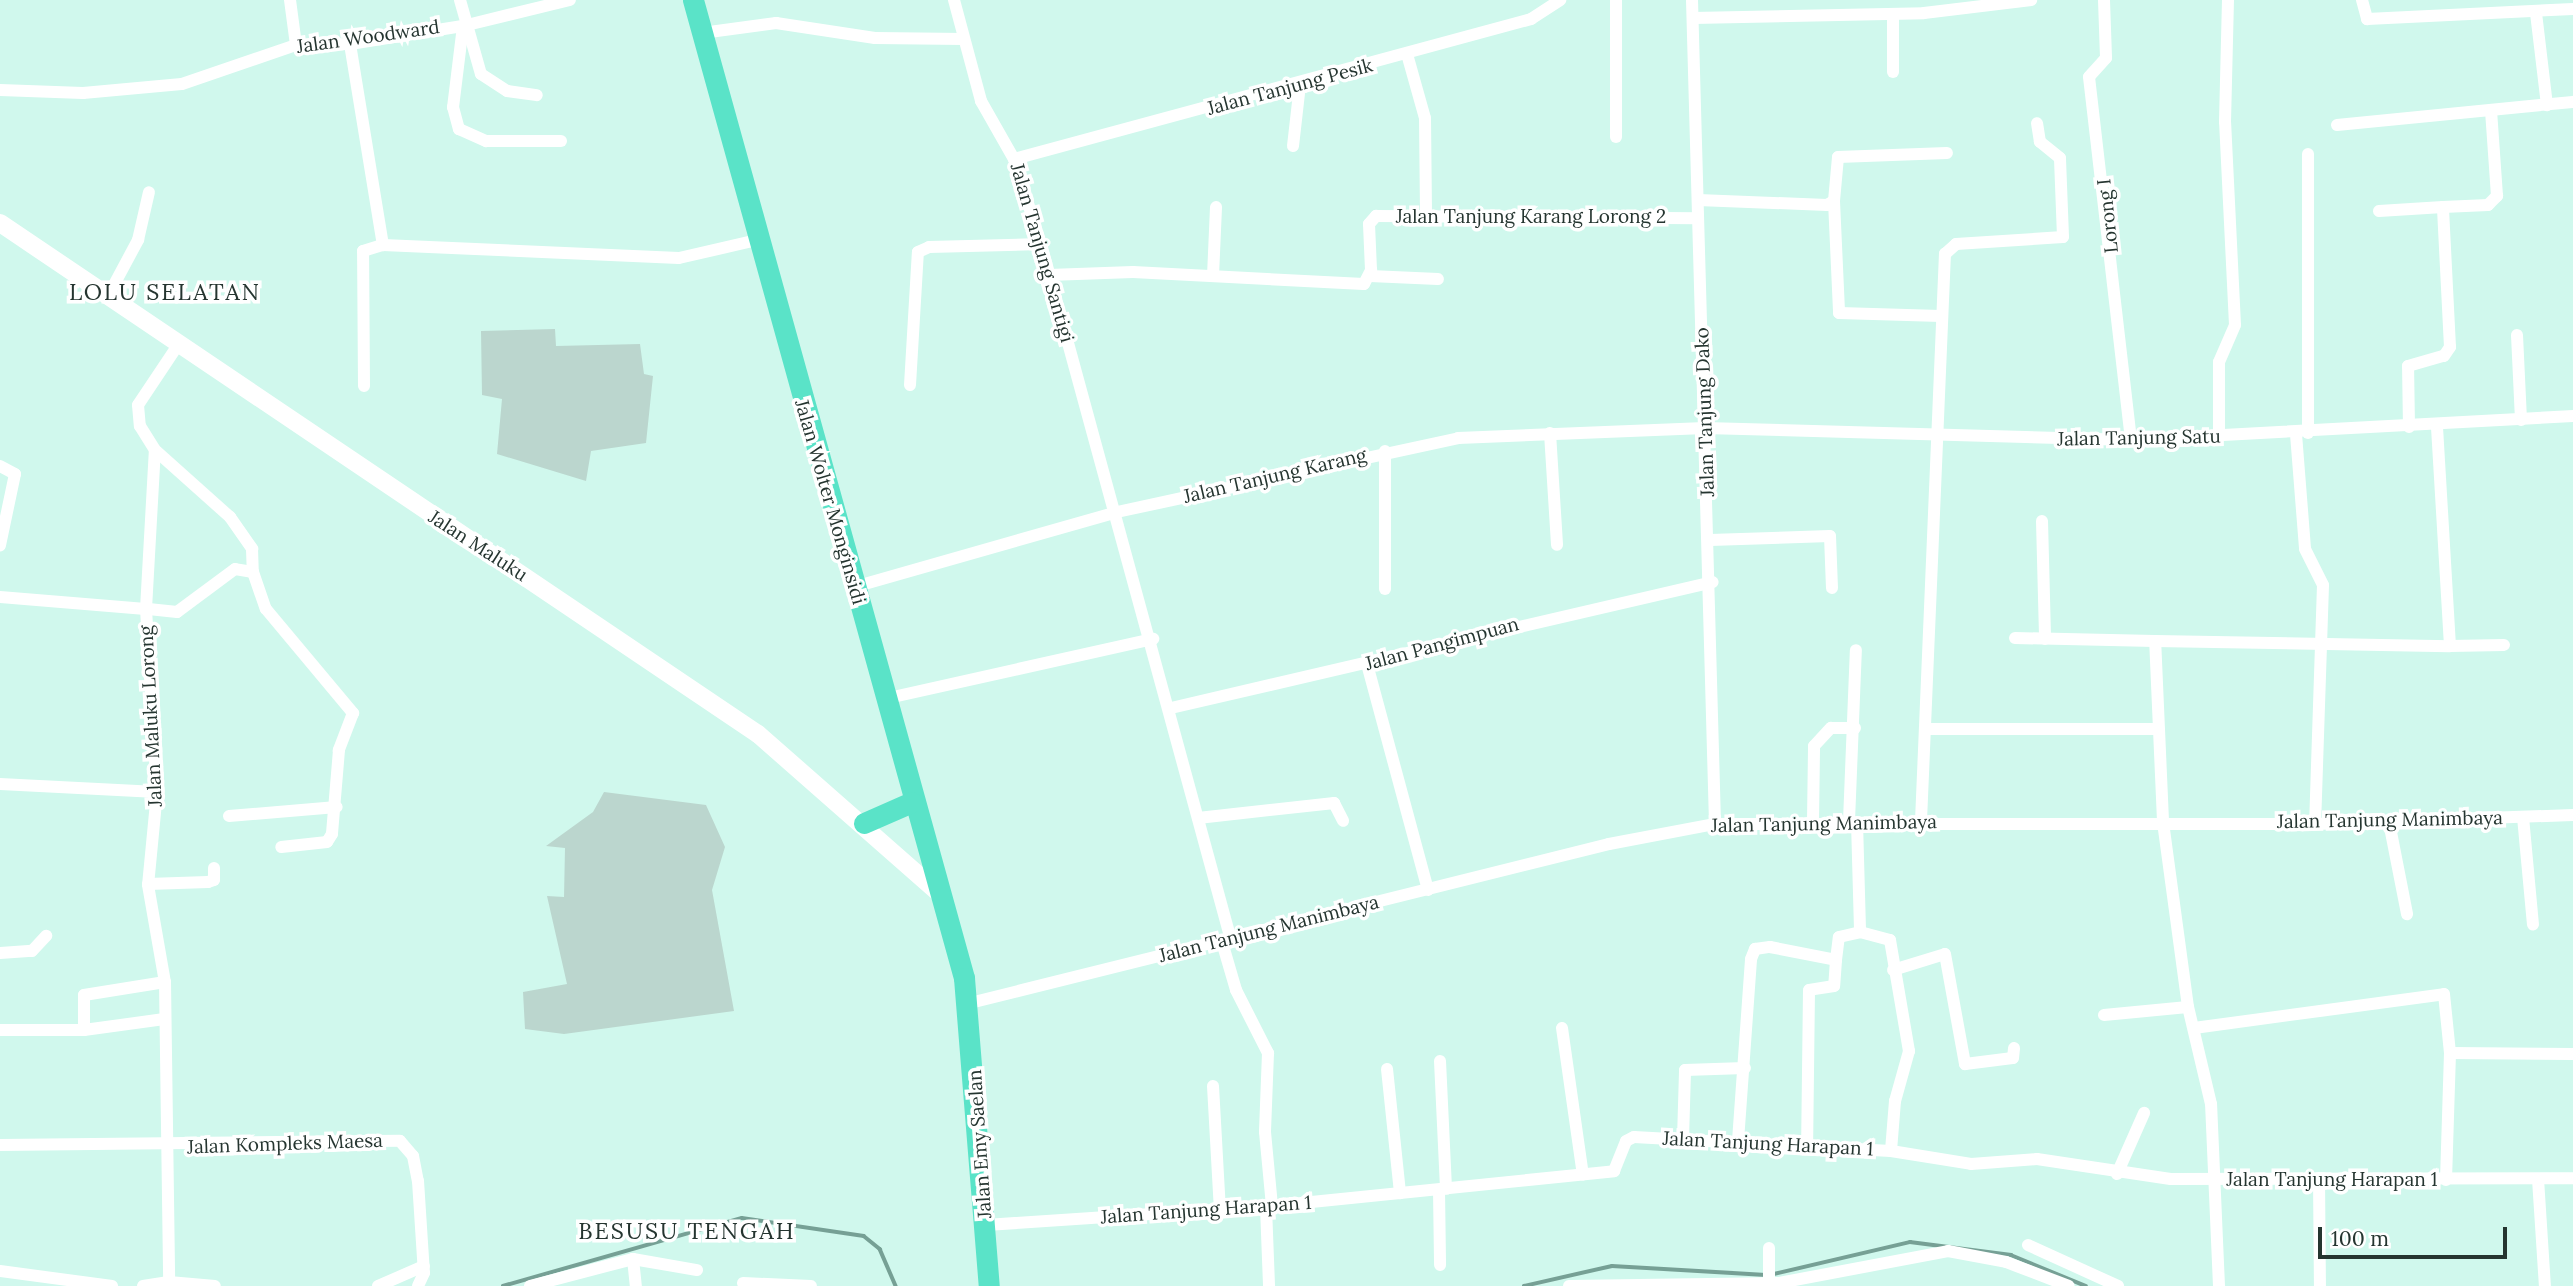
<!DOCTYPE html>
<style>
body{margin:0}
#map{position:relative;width:2573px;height:1286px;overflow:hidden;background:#d0f8ed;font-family:Lora,serif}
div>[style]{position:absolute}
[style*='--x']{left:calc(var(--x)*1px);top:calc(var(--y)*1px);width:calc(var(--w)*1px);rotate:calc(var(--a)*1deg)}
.green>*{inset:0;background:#bbd6ce}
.stream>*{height:3.5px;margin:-1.75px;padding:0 1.75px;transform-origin:1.75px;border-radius:1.75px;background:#76a095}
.minor>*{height:12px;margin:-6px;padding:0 6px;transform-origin:6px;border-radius:6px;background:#fff}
.secondary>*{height:18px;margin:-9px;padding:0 9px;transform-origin:9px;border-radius:9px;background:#fff}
.trunk>*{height:21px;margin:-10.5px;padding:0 10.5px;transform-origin:10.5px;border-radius:10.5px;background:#5ae3c8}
span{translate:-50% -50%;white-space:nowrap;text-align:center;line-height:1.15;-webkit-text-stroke:7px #fff;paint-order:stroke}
.street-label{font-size:19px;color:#253530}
.quarter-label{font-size:23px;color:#253530;letter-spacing:2px}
.scale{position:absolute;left:2318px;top:1227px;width:189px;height:32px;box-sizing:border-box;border:4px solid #253530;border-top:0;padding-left:9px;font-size:21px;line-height:24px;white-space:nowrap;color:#253530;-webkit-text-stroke:5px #fff;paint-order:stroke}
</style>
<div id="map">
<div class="green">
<div style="clip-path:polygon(555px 329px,556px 346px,640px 344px,644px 374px,653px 376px,646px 443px,591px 451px,586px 481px,497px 454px,502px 399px,482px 395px,481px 331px)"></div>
<div style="clip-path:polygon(604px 792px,706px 805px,725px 847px,712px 890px,734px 1011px,564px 1034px,525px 1029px,523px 992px,567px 984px,547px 896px,564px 897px,565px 848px,546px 846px,593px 812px)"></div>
</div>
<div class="stream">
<div style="--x:1774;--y:1274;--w:140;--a:-13.2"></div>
<div style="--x:1910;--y:1242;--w:102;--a:7.3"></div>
<div style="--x:2011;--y:1255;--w:81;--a:22.5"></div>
<div style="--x:503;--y:1286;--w:248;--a:-15.9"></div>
<div style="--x:742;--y:1218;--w:123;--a:8.4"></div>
<div style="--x:864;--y:1236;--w:21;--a:39"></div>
<div style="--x:880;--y:1249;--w:40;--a:66.6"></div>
<div style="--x:1524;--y:1286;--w:90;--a:-12.8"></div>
<div style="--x:1612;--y:1266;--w:154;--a:3.3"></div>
</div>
<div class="minor">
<div style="--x:290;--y:0;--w:45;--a:82.4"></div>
<div style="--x:460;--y:0;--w:77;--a:74.2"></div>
<div style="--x:481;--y:74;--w:31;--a:33"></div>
<div style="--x:507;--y:91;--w:30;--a:8"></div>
<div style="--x:954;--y:0;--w:105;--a:75"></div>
<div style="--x:981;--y:101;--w:67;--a:60.4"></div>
<div style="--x:1014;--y:159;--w:89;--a:72.4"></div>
<div style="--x:1041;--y:244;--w:721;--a:74.73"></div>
<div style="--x:1616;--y:0;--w:137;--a:90"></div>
<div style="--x:1692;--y:0;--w:824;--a:88.4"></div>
<div style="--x:2104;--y:0;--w:58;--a:88"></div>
<div style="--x:2106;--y:58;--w:25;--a:132"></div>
<div style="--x:2089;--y:77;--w:365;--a:83.4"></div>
<div style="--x:2362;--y:0;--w:20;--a:75"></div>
<div style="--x:2367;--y:19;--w:206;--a:-2.8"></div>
<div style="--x:2536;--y:13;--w:93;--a:83.2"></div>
<div style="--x:1693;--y:18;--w:231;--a:-1.2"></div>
<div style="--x:1924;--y:13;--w:108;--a:-6.9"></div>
<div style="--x:463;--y:26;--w:82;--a:97"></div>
<div style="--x:453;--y:107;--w:23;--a:75"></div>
<div style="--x:459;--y:129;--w:30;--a:24"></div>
<div style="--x:486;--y:141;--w:75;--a:0"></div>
<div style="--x:702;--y:33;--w:75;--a:-7.7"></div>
<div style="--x:776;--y:23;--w:100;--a:8.6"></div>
<div style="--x:875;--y:38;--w:89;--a:0.6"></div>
<div style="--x:350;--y:44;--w:204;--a:80.7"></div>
<div style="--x:383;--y:245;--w:296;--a:2.5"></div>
<div style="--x:679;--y:258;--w:80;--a:-13"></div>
<div style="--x:1407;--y:54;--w:66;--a:74.3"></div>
<div style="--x:1425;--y:118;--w:100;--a:89.4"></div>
<div style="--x:1893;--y:72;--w:58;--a:-90"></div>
<div style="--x:0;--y:90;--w:83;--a:2.1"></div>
<div style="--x:83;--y:93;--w:99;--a:-5.2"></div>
<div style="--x:182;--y:84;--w:120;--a:-18.9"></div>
<div style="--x:296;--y:45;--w:54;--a:-1.1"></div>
<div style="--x:350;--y:44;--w:114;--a:-9.1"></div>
<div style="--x:463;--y:26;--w:110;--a:-13.7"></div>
<div style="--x:2337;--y:125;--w:237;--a:-5.6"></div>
<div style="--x:1293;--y:146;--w:61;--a:-83.5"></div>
<div style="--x:1014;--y:159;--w:536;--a:-15.15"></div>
<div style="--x:1531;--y:19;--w:35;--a:-33"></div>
<div style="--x:1698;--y:200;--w:129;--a:2.2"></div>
<div style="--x:1827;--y:205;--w:8;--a:-30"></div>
<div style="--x:1834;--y:201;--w:44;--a:-84.8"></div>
<div style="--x:1838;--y:157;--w:109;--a:-2.1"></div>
<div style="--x:1834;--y:201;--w:112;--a:87.4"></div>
<div style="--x:1839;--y:313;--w:102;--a:1.7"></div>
<div style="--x:2379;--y:211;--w:64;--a:-3.6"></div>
<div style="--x:1049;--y:275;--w:84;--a:-2"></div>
<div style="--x:1133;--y:272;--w:231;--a:3"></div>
<div style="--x:1364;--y:284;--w:16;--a:-63"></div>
<div style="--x:1371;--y:270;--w:46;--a:-92.5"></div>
<div style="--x:1369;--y:224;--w:11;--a:-49"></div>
<div style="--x:1376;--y:216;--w:322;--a:0.4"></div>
<div style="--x:1213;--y:276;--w:69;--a:-87.5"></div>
<div style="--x:1370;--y:276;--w:68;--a:2.5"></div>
<div style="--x:108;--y:296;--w:64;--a:-61.8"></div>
<div style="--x:138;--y:240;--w:49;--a:-77.1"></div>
<div style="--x:2517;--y:335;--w:85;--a:87.3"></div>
<div style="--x:178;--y:345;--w:72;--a:123.7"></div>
<div style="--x:138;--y:405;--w:21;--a:85"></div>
<div style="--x:140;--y:426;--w:28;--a:58"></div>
<div style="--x:155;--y:450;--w:101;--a:41.8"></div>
<div style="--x:230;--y:517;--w:39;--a:55"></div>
<div style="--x:252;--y:549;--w:23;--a:88"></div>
<div style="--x:253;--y:572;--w:18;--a:-171"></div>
<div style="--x:235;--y:569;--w:72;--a:143.4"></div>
<div style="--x:177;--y:612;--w:31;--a:-174"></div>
<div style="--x:146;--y:609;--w:183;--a:86.6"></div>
<div style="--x:157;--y:792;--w:93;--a:95.5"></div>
<div style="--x:148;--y:885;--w:98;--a:80.1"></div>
<div style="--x:165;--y:982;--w:300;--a:89.2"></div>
<div style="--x:169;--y:1282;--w:46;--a:5"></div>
<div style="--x:910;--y:385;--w:133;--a:-86.6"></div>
<div style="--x:918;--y:252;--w:12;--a:-24"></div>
<div style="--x:929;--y:247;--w:112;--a:-1.5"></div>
<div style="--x:364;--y:386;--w:135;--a:-90.4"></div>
<div style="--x:363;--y:251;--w:21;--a:-17"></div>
<div style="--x:2409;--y:427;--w:61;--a:-90.9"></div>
<div style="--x:2408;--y:366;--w:37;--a:-16"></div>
<div style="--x:2444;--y:356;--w:11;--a:-56"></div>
<div style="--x:2450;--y:347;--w:140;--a:-92.9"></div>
<div style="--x:2443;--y:207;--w:45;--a:-2.5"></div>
<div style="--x:2488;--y:205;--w:13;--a:-45"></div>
<div style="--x:2497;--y:196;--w:86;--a:-94"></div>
<div style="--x:1550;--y:433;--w:112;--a:86.4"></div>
<div style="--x:2308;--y:433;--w:279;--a:-90"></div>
<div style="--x:2296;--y:434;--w:115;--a:85.5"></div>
<div style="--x:2305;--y:549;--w:40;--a:63.4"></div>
<div style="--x:2323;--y:585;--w:239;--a:91.9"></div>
<div style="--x:2219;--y:437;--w:75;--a:-90"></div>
<div style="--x:2219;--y:362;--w:40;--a:-66.6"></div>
<div style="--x:2235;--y:325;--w:203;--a:-92.8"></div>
<div style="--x:2225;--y:122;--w:122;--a:-88.6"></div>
<div style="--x:0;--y:466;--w:17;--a:28"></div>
<div style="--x:15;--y:474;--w:73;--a:101.9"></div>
<div style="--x:2042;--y:521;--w:118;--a:88.5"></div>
<div style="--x:1710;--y:540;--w:120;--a:-1.9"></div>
<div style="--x:1830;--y:536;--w:52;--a:87.8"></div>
<div style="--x:253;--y:572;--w:39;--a:71"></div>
<div style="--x:266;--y:609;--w:136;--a:50.1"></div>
<div style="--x:353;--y:713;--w:40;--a:111"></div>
<div style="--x:339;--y:750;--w:84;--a:94.8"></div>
<div style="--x:332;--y:834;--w:9;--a:122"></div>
<div style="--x:327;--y:842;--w:46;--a:173.8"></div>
<div style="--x:854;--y:587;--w:273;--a:-15.9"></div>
<div style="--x:1117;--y:512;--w:349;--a:-12.2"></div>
<div style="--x:1458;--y:438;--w:247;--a:-2.3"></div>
<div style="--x:1705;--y:428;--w:426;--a:1.6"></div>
<div style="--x:2131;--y:440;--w:443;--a:-3.1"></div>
<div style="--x:1385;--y:589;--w:138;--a:-90"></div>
<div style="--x:0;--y:597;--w:146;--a:4.7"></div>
<div style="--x:146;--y:609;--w:159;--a:-86.8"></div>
<div style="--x:2015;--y:638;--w:140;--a:1.2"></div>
<div style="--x:2450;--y:646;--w:54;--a:-1.1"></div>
<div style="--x:1367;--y:664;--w:234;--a:74.9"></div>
<div style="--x:884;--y:699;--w:276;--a:-12.6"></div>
<div style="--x:1171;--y:708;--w:556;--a:-13.09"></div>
<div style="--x:1925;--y:729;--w:232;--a:0"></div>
<div style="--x:0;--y:784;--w:157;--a:2.9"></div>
<div style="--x:229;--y:816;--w:108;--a:-4.8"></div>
<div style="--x:2523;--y:817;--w:108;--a:84.7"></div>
<div style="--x:1198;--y:818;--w:137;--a:-6.3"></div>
<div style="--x:1334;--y:803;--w:20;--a:63"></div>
<div style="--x:1813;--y:821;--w:75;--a:-89.2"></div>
<div style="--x:1814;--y:746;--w:25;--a:-47"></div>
<div style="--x:1831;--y:728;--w:24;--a:0"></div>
<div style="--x:1849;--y:821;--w:171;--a:-87.7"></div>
<div style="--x:1921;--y:821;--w:568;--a:-87.58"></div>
<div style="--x:1945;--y:254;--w:15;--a:-42"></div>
<div style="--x:1956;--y:244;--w:107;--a:-3.7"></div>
<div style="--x:2063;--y:237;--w:79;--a:-92.2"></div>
<div style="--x:2060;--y:158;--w:26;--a:-141"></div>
<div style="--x:2040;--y:142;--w:19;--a:-99"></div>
<div style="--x:1857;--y:822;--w:110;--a:88.4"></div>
<div style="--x:1860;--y:932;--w:31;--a:15"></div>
<div style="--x:1890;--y:940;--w:113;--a:80.3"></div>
<div style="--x:1909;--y:1051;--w:52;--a:105.6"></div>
<div style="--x:1895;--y:1101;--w:50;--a:94.6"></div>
<div style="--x:2389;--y:822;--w:94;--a:78.9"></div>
<div style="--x:148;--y:884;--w:60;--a:-1.9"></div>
<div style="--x:208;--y:882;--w:6;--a:-18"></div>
<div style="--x:214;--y:880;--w:12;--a:-90"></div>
<div style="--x:1222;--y:942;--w:50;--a:73.7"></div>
<div style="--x:1236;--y:990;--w:71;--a:63.1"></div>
<div style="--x:1268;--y:1053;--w:79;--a:92.2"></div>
<div style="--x:1265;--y:1132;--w:74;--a:84.6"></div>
<div style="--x:0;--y:953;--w:32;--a:-4"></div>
<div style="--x:32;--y:951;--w:21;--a:-47"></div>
<div style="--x:1836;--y:960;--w:23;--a:-83"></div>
<div style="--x:1839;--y:937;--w:22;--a:-13"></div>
<div style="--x:1893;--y:970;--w:54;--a:-17.1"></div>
<div style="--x:1945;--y:954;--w:112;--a:79.7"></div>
<div style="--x:1965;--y:1064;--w:48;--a:-7.1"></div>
<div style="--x:2013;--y:1058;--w:10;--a:-84"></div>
<div style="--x:970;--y:1003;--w:658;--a:-13.97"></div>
<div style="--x:1609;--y:844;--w:108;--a:-10.7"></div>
<div style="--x:1715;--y:824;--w:600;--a:0"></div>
<div style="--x:2315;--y:824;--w:258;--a:-2"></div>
<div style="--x:2104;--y:1015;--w:84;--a:-5.4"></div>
<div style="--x:1562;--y:1028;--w:148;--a:81.9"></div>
<div style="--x:2194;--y:1028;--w:252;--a:-7.7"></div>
<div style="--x:2444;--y:994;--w:59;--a:84.2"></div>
<div style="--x:2450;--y:1053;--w:127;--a:91.8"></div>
<div style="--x:0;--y:1030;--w:84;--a:0"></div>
<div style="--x:84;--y:1030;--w:81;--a:-7.8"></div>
<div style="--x:84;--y:1030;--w:35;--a:-90"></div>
<div style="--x:84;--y:995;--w:82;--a:-9.1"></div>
<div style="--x:2450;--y:1053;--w:123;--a:0.5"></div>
<div style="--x:1440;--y:1061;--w:128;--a:87.3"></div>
<div style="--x:1387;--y:1069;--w:125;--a:84"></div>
<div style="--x:1213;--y:1086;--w:124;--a:86.8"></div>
<div style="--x:1683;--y:1139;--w:69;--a:-88.3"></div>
<div style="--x:1685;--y:1070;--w:60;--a:-1.9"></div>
<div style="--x:1738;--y:1141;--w:182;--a:-85.9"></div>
<div style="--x:1751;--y:959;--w:11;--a:-68"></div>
<div style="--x:1755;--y:949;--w:15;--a:-8"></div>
<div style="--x:1770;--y:947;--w:67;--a:11.1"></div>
<div style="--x:1836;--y:960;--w:26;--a:94"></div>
<div style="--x:1834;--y:986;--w:25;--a:171"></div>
<div style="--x:1809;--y:990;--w:154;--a:90.7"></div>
<div style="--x:0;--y:1145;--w:400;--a:-0.6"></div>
<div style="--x:400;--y:1141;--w:20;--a:49"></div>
<div style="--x:413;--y:1156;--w:25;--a:79"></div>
<div style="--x:418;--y:1181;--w:92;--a:86.3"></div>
<div style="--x:424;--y:1273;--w:14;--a:115"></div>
<div style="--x:2117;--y:1174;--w:67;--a:-66.1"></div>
<div style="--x:2319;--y:1178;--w:108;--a:89.5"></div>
<div style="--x:2538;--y:1179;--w:107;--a:86.3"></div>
<div style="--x:1439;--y:1190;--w:75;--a:89.2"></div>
<div style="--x:1266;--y:1207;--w:79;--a:87.8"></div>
<div style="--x:986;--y:1225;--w:287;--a:-3.8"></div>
<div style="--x:1272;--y:1206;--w:344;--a:-5.8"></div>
<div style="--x:1614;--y:1171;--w:32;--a:-68"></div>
<div style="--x:1626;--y:1141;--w:9;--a:-27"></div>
<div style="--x:1634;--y:1137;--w:257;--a:3.1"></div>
<div style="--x:1891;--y:1151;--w:81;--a:9.2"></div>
<div style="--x:1971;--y:1164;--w:66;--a:-4.3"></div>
<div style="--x:2037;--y:1159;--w:135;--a:8.5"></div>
<div style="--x:2171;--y:1179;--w:402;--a:-0.1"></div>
<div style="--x:2028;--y:1245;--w:99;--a:24.5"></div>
<div style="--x:1769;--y:1248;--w:38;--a:90"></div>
<div style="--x:633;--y:1259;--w:27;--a:84"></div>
<div style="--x:0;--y:1271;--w:113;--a:7.6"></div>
<div style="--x:743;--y:1283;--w:68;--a:2.5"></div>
<div style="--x:143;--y:1286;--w:26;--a:-9"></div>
<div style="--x:378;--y:1286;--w:50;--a:-23.5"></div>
<div style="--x:530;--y:1286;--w:106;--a:-14.7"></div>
<div style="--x:633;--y:1259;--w:65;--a:9.8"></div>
<div style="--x:1569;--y:1286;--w:210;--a:-0.8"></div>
<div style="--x:1779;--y:1283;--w:172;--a:-10.7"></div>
<div style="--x:1948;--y:1251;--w:59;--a:10.7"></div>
<div style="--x:2006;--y:1262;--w:67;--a:20.9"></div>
<div style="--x:2219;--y:1286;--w:182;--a:-92.5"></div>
<div style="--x:2211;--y:1104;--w:100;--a:-103.3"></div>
<div style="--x:2188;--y:1007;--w:188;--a:-97.7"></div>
<div style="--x:2163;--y:821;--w:180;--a:-92.5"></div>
<div style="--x:2155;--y:641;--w:295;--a:1"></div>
<div style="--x:2450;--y:646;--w:220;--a:-93.4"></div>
</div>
<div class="secondary">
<div style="--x:0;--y:223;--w:914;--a:33.99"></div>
<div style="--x:758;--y:734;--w:240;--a:41.3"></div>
</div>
<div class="trunk">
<div style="--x:693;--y:0;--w:1015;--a:74.51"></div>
<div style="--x:964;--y:978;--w:309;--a:85.4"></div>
<div style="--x:864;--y:823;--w:52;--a:-23.6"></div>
</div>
<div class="street-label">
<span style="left:368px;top:37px;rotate:-8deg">Jalan Woodward</span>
<span style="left:1290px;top:87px;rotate:-15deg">Jalan Tanjung Pesik</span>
<span style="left:2108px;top:216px;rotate:-96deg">Lorong I</span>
<span style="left:1531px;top:217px">Jalan Tanjung Karang Lorong 2</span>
<span style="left:1042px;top:253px;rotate:74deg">Jalan Tanjung Santigi</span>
<span style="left:1705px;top:412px;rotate:-92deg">Jalan Tanjung Dako</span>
<span style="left:2139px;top:438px;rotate:-1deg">Jalan Tanjung Satu</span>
<span style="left:1275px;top:476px;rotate:-13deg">Jalan Tanjung Karang</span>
<span style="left:830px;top:502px;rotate:74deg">Jalan Wolter Monginsidi</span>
<span style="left:478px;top:546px;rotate:33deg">Jalan Maluku</span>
<span style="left:1442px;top:644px;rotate:-15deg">Jalan Pangimpuan</span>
<span style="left:151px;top:716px;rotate:-93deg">Jalan Maluku Lorong</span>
<span style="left:2390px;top:820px;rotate:-1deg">Jalan Tanjung Manimbaya</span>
<span style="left:1824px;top:824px;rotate:-1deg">Jalan Tanjung Manimbaya</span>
<span style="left:1269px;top:929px;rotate:-14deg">Jalan Tanjung Manimbaya</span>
<span style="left:285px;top:1144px;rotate:-2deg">Jalan Kompleks Maesa</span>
<span style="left:980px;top:1144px;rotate:-94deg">Jalan Emy Saelan</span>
<span style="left:1768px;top:1144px;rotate:3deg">Jalan Tanjung Harapan 1</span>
<span style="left:2332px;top:1180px">Jalan Tanjung Harapan 1</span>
<span style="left:1206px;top:1210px;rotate:-4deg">Jalan Tanjung Harapan 1</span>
</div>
<div class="quarter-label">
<span style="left:165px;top:292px">LOLU SELATAN</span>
<span style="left:687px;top:1231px">BESUSU TENGAH</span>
</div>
<div class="scale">100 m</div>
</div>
